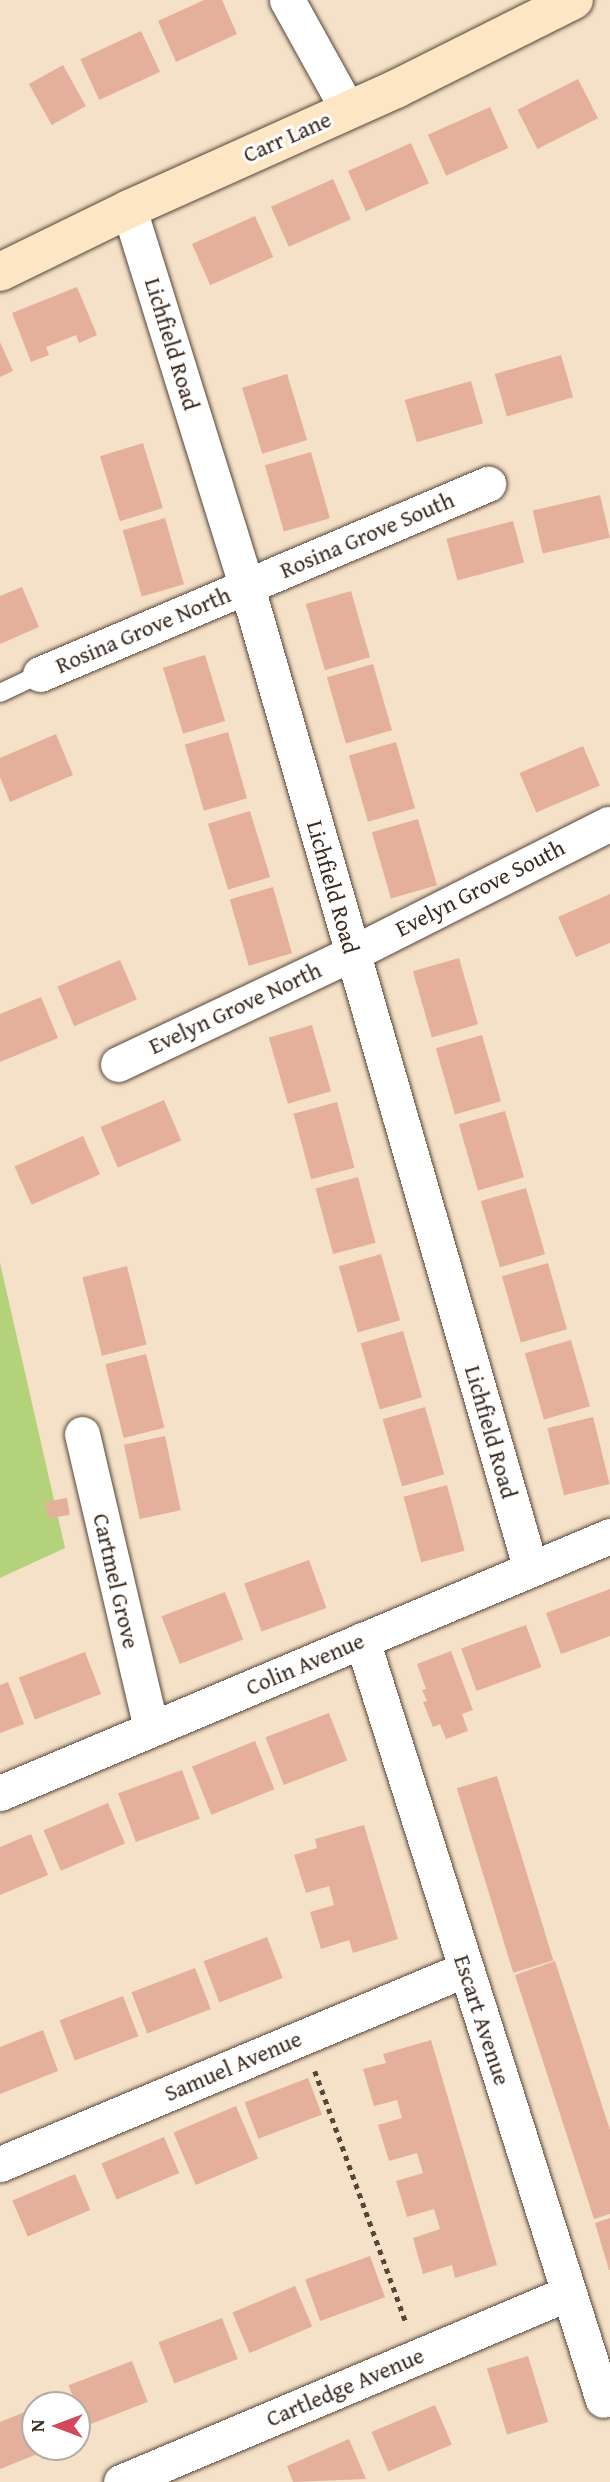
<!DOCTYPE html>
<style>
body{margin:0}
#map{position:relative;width:610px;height:2482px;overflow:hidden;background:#f5e1c8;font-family:"Gentium Book Plus",serif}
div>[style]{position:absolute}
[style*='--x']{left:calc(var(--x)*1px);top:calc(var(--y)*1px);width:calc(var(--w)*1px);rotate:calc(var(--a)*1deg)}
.green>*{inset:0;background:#b3d279}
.building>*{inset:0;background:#e4b09c;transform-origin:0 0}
.path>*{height:4.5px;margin-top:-2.25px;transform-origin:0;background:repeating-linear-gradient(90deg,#574538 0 5px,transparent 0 10px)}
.roads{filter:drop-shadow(0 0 2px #574538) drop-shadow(0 0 2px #574538)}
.lane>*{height:18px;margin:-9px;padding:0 9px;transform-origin:9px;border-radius:9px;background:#fff}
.street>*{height:35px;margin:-17.5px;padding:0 17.5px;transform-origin:17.5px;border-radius:17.5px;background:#fff}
.secondary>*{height:38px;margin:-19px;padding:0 19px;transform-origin:19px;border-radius:19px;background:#fce6c4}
span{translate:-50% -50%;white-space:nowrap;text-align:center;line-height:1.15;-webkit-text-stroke:6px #fff;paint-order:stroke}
.street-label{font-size:23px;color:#3b2a1e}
.north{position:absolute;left:21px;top:2391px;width:70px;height:70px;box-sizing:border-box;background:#fff;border:2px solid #b1aaa5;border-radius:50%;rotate:270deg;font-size:19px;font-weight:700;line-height:28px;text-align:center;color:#3b2a1e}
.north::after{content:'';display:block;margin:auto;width:24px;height:32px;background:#d1495b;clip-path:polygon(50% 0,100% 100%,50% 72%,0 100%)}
</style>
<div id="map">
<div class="green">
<div style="clip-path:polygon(0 1263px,65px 1548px,0 1578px)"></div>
</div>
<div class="building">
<div style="clip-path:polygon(204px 0,222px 0,237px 34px,176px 62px,158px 21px)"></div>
<div style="left:141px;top:31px;width:45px;height:67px;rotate:65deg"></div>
<div style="left:63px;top:65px;width:47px;height:39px;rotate:61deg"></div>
<div style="left:578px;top:79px;width:44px;height:68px;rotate:63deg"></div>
<div style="left:490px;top:107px;width:45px;height:68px;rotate:66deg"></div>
<div style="left:411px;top:143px;width:44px;height:69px;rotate:66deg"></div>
<div style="left:333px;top:179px;width:44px;height:68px;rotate:66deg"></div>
<div style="left:255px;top:216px;width:45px;height:69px;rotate:66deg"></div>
<div style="clip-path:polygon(77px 287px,97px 335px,79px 343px,76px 335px,46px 347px,49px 355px,31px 362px,12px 313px)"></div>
<div style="clip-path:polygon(0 342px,13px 371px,0 377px)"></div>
<div style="left:561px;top:355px;width:44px;height:69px;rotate:74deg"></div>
<div style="left:287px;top:374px;width:69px;height:47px;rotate:73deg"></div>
<div style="left:471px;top:381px;width:44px;height:69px;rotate:74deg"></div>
<div style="left:143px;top:443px;width:68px;height:45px;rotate:73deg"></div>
<div style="left:311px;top:452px;width:69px;height:48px;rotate:74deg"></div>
<div style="left:600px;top:495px;width:44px;height:69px;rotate:77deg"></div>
<div style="left:165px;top:518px;width:69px;height:44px;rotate:74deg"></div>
<div style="left:513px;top:521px;width:43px;height:69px;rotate:75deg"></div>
<div style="clip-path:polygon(22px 587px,39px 627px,0 644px,0 596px)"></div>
<div style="left:351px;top:591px;width:69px;height:47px;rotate:74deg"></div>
<div style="left:205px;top:655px;width:69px;height:44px;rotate:73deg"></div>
<div style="left:373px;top:664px;width:69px;height:48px;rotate:74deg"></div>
<div style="left:228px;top:732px;width:69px;height:45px;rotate:74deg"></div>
<div style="clip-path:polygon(56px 734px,73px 775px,10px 802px,0 777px,0 758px)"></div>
<div style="left:396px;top:742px;width:69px;height:49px;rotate:74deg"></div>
<div style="left:583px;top:746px;width:43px;height:69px;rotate:67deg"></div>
<div style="left:250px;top:811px;width:69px;height:44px;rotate:73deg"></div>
<div style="left:418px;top:819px;width:69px;height:48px;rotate:74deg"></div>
<div style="left:273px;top:887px;width:69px;height:45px;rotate:74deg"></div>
<div style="clip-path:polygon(610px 894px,610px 943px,576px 957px,558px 917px)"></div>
<div style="left:459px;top:958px;width:69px;height:48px;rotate:74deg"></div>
<div style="left:120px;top:960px;width:43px;height:68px;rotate:67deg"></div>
<div style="clip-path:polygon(41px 997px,58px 1038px,0 1062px,0 1014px)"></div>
<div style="left:312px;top:1025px;width:69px;height:45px;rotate:74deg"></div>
<div style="left:482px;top:1035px;width:69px;height:48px;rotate:74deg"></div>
<div style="left:164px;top:1100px;width:44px;height:69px;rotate:67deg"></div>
<div style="left:337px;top:1102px;width:68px;height:45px;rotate:75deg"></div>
<div style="left:505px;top:1111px;width:69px;height:48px;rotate:74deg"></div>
<div style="left:83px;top:1136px;width:42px;height:75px;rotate:66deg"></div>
<div style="left:358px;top:1177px;width:68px;height:44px;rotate:75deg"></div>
<div style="left:526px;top:1188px;width:69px;height:47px;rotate:74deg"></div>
<div style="left:381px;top:1254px;width:69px;height:44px;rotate:74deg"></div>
<div style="left:548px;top:1263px;width:69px;height:48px;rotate:74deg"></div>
<div style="left:127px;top:1266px;width:81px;height:46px;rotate:76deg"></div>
<div style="left:403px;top:1331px;width:69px;height:44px;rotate:74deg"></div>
<div style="left:571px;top:1340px;width:69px;height:48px;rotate:74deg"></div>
<div style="left:146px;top:1354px;width:76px;height:42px;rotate:76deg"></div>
<div style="left:425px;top:1407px;width:70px;height:44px;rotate:74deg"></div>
<div style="left:593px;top:1417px;width:69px;height:47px;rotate:76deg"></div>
<div style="left:165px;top:1436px;width:76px;height:42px;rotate:78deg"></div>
<div style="left:447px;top:1485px;width:68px;height:45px;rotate:75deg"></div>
<div style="left:67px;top:1498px;width:17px;height:22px;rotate:80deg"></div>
<div style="left:309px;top:1560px;width:51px;height:69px;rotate:70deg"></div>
<div style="clip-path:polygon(610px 1589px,610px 1636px,561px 1654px,546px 1613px)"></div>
<div style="left:225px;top:1592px;width:51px;height:68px;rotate:69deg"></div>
<div style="left:526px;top:1625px;width:45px;height:69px;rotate:70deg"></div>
<div style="clip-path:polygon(451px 1651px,473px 1710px,462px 1714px,468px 1731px,446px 1739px,440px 1724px,433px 1727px,423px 1702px,427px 1701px,422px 1690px,426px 1689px,417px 1664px)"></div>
<div style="left:85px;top:1652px;width:45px;height:71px;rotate:69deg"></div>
<div style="clip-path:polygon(8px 1682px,24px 1724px,0 1733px,0 1685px)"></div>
<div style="left:329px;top:1713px;width:51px;height:68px;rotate:69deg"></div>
<div style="left:255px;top:1741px;width:52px;height:68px;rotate:68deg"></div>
<div style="left:182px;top:1770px;width:52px;height:68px;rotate:70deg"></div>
<div style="left:497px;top:1776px;width:193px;height:42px;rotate:73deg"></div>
<div style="left:108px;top:1803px;width:44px;height:70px;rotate:67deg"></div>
<div style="clip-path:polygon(364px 1825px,398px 1939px,353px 1953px,349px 1940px,321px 1949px,310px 1912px,334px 1905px,332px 1897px,329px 1886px,306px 1893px,294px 1855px,317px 1848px,315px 1839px)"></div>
<div style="clip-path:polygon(31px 1834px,48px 1875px,0 1895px,0 1847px)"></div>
<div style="left:267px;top:1937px;width:44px;height:68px;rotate:69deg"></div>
<div style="clip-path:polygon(555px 1961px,610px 2130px,610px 2214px,594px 2219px,515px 1975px)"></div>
<div style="left:195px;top:1968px;width:44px;height:68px;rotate:69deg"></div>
<div style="left:123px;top:1996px;width:43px;height:68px;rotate:69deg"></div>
<div style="clip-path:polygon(43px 2030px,58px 2071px,0 2094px,0 2047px)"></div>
<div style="clip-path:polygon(431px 2040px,497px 2265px,455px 2278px,452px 2265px,423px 2274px,413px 2238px,440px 2229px,434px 2209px,407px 2217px,396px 2181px,423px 2173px,417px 2153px,389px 2161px,378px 2125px,402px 2118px,397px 2100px,374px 2106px,363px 2069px,386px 2063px,383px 2054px)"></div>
<div style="left:308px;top:2078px;width:39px;height:68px;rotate:69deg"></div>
<div style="left:236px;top:2106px;width:57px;height:68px;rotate:67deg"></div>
<div style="left:164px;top:2137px;width:39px;height:68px;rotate:67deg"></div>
<div style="left:75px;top:2174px;width:39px;height:68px;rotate:67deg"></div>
<div style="clip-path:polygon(610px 2218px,610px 2270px,609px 2270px,595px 2223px)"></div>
<div style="left:370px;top:2256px;width:44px;height:69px;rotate:70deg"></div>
<div style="left:295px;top:2286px;width:44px;height:68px;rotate:67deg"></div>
<div style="left:222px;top:2318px;width:44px;height:68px;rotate:69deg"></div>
<div style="left:528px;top:2356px;width:69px;height:43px;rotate:73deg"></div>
<div style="left:132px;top:2361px;width:44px;height:68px;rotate:69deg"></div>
<div style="left:435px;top:2405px;width:43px;height:69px;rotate:67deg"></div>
<div style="clip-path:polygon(35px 2408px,35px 2447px,55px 2447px,0 2469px,0 2422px)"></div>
<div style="clip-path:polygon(349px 2439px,366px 2479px,293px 2482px,287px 2466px)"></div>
</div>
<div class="path">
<div style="--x:315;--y:2071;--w:268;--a:70.1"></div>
</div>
<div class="roads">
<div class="lane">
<div style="--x:0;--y:693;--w:44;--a:-25.4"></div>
</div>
<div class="street">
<div style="--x:287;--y:0;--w:126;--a:61"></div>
<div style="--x:129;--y:209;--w:396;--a:72.7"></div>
<div style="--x:247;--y:587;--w:1020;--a:73.89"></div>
<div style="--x:40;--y:674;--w:487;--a:-23"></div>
<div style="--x:118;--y:1064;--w:260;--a:-25.3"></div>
<div style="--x:353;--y:953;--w:286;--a:-26.8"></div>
<div style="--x:82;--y:1434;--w:302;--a:76.8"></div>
<div style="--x:362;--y:1640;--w:797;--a:72.41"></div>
<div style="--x:0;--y:1793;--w:662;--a:-22.85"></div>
<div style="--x:0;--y:2164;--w:505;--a:-22.71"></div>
<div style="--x:121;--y:2482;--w:486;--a:-22.9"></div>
</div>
<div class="secondary">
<div style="--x:0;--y:272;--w:144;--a:-26"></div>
<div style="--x:129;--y:209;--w:293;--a:-24.2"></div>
<div style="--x:396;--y:89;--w:199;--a:-26.6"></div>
</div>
</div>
<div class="street-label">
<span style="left:287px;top:137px;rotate:-24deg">Carr Lane</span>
<span style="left:172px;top:344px;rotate:73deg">Lichfield Road</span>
<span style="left:367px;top:535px;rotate:-23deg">Rosina Grove South</span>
<span style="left:143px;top:630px;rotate:-23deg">Rosina Grove North</span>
<span style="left:333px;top:887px;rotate:74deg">Lichfield Road</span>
<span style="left:480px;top:888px;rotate:-27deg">Evelyn Grove South</span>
<span style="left:235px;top:1008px;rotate:-25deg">Evelyn Grove North</span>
<span style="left:491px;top:1432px;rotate:74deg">Lichfield Road</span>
<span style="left:116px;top:1581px;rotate:77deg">Cartmel Grove</span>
<span style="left:305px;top:1664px;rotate:-23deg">Colin Avenue</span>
<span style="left:482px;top:2020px;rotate:72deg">Escart Avenue</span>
<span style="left:233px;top:2066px;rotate:-23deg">Samuel Avenue</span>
<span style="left:345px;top:2387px;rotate:-23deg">Cartledge Avenue</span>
</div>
<div class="north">N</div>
</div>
